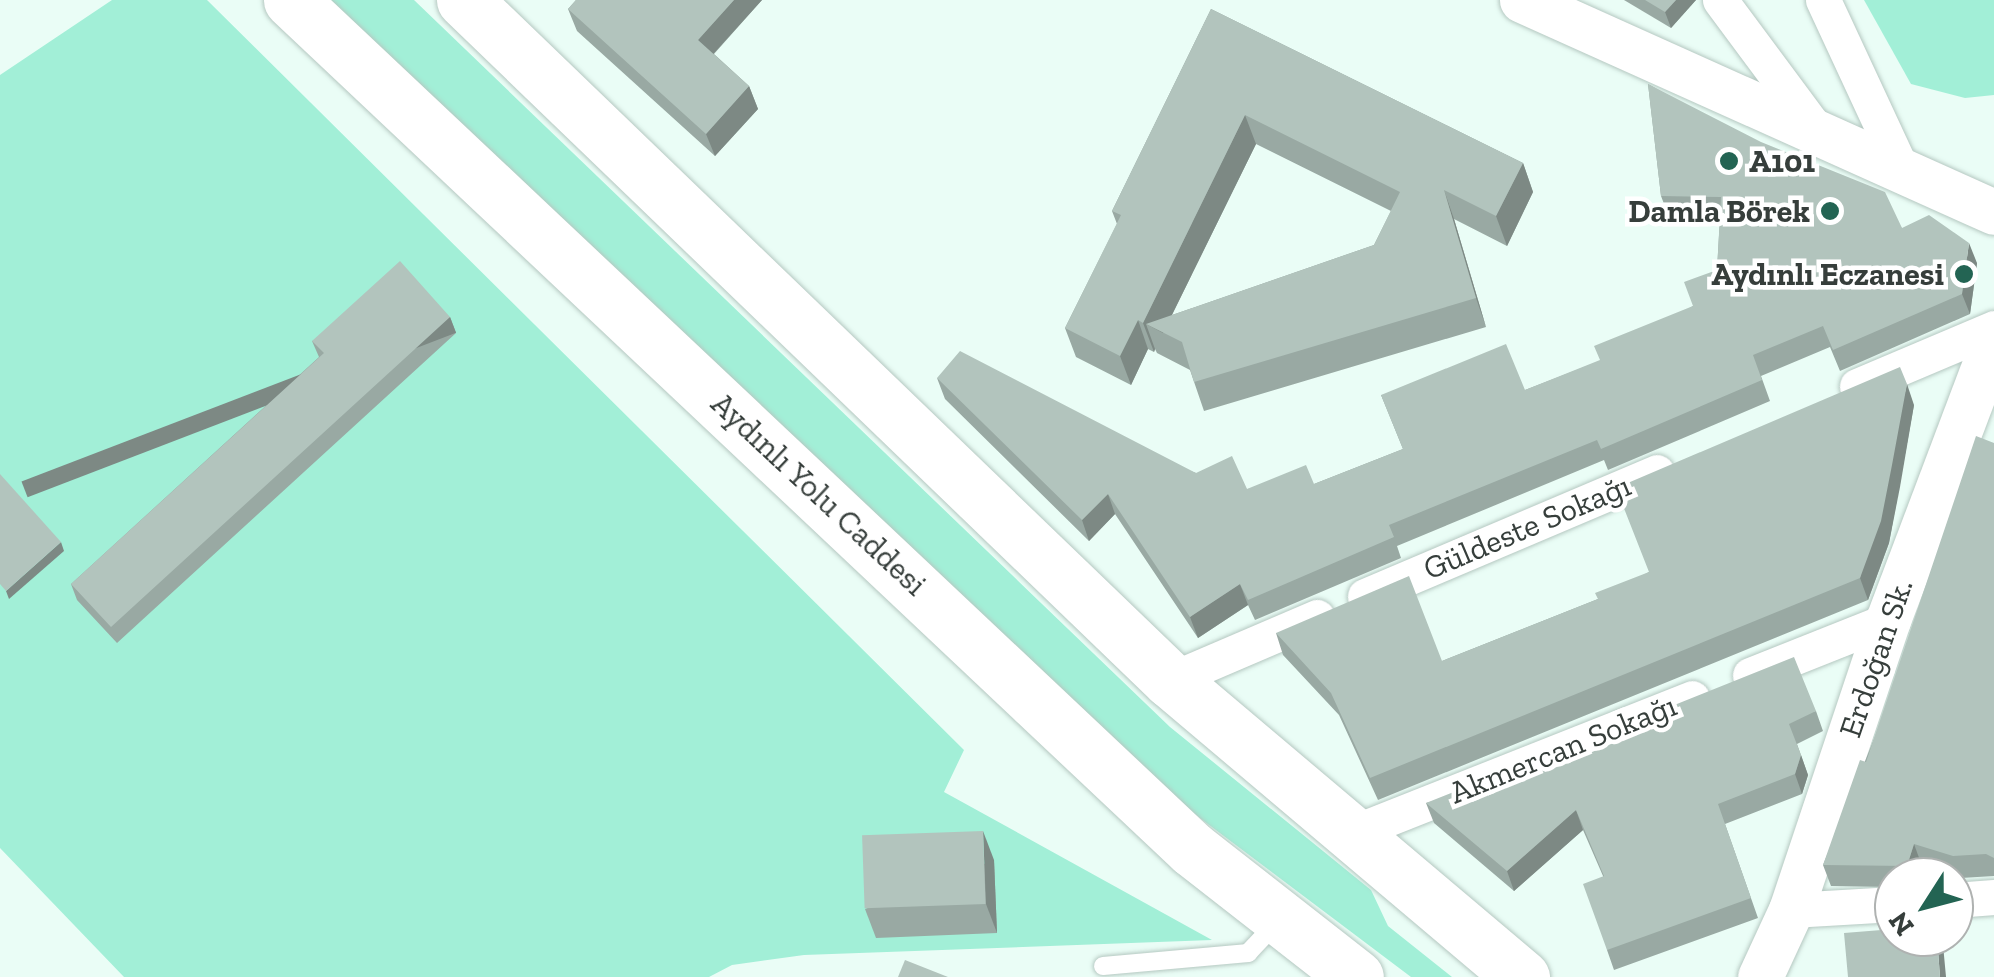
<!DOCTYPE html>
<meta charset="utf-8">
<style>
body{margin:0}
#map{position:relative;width:1994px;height:977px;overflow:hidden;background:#eafdf6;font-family:"Zilla Slab",serif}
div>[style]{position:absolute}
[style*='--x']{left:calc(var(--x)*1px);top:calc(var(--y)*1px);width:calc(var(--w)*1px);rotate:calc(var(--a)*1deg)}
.green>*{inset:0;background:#a2efd7}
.roads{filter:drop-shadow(0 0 2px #b5c8c1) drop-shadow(0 0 2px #b5c8c1)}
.service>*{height:18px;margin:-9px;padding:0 9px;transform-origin:9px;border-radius:9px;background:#fff}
.minor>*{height:35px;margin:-17.5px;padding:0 17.5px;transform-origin:17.5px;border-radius:17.5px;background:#fff}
.tertiary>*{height:45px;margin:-22.5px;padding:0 22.5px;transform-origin:22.5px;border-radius:22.5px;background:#fff}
.primary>*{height:55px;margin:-27.5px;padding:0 27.5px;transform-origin:27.5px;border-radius:27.5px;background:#fff}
.wall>*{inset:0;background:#99a9a3}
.shaded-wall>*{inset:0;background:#7d8984;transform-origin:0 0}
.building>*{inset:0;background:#b2c4bd;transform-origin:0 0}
.dots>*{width:28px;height:28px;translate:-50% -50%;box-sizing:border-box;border:5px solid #fff;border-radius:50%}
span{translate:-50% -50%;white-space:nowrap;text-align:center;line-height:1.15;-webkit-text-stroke:9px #fff;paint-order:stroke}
.poi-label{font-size:32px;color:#363e3b;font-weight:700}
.left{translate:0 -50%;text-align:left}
.right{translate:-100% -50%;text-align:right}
.street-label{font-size:32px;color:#363e3b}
.north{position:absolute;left:1874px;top:857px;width:100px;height:100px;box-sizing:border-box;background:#fff;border:2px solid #afb2b1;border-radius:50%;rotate:234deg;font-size:28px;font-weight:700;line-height:40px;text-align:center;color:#363e3b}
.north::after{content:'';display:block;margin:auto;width:35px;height:45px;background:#236453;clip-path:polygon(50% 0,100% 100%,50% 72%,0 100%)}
</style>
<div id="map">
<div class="green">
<div style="clip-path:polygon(112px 0,207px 0,964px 750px,944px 792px,1212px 940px,804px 955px,732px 965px,709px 977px,124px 977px,0 848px,0 75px)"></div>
<div style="clip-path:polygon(327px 0,414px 0,1170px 727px,1371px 890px,1388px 926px,1452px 977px,1411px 977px,1180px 803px)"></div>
<div style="clip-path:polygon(1864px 0,1994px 0,1994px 95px,1965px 98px,1911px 84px)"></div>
</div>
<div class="roads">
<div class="service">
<div style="--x:1103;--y:966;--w:146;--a:-5.1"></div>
<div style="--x:1248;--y:953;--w:42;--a:-46.9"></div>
</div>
<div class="minor">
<div style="--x:1720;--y:0;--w:164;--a:53.4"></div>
<div style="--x:1823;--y:0;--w:187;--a:65.1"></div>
<div style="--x:1857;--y:386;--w:149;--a:-22.9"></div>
<div style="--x:1365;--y:596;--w:317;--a:-23"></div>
<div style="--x:1750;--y:675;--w:149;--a:-21.7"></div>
<div style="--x:1170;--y:680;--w:160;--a:-23.2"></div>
<div style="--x:1349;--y:834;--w:369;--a:-21.6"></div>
<div style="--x:1954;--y:900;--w:40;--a:-4.3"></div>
<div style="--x:1791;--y:910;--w:103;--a:-3.3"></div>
</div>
<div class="tertiary">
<div style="--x:1522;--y:0;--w:517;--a:24.19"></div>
<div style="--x:1760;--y:977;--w:74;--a:-65.2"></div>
<div style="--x:1791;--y:910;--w:306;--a:-71.5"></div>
<div style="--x:1888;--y:620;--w:299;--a:-69.3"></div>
</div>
<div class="primary">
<div style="--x:291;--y:0;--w:1238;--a:43.3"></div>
<div style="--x:1192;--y:849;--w:208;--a:38"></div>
<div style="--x:464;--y:0;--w:980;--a:43.93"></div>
<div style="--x:1170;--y:680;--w:461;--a:40.2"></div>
</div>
</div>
<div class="wall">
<div style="clip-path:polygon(576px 0,762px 0,714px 54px,749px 86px,758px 109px,715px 156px,577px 31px,568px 9px)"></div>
<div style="clip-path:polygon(1624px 0,1696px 0,1671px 28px)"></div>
<div style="clip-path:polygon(evenodd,1211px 9px,1523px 163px,1533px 192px,1507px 246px,1454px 219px,1486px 327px,1204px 411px,1190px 370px,1157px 353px,1155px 349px,1154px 352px,1148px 349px,1131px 385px,1076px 357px,1065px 328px,1117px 224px,1112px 211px,1211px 9px,1256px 144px,1391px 211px,1374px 245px,1172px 315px,1256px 144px)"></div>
<div style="clip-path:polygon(1648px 84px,1902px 228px,1977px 263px,1970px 314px,1840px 371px,1830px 347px,1761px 376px,1770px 401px,1608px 470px,1604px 460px,1397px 546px,1401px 558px,1255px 620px,1248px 605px,1198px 638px,1115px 514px,1089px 541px,945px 399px,937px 378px,1196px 473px,1247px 489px,1314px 484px,1403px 449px,1381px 395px,1525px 390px,1600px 361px,1693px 306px,1717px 270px,1720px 218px,1669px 217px,1661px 196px)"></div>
<div style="clip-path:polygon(450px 317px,456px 333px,117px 643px,77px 600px,71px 584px,319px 357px,312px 341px)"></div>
<div style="clip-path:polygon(1914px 405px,1889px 543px,1868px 600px,1378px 800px,1339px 715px,1283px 655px,1276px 633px,1442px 661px,1598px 599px,1649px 572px)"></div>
<div style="clip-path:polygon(1994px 443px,1994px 876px,1961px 878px,1922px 866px,1918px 877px,1894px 877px,1894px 887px,1831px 886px,1823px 865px)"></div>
<div style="clip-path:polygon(1816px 711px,1823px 731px,1797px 744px,1808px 775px,1802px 794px,1725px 824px,1758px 918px,1614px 970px,1607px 950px,1603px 876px,1583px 830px,1514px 891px,1434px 823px,1426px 803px,1545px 772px)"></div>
<div style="clip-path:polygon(994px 860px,997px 933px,876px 938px,865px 909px)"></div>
</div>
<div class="shaded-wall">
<div style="clip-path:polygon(734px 0,762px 0,706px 62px,698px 40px)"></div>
<div style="clip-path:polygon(1676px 0,1696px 0,1671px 28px,1665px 12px)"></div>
<div style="clip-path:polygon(749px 86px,758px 109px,715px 156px,706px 134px)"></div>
<div style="clip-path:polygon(1245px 115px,1256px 144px,1163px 333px,1146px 324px,1155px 349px,1154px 352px,1143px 323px)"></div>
<div style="clip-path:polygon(1523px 163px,1533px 192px,1507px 246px,1496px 216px)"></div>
<div style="clip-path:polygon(1444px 190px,1454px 219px,1486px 327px,1476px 298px)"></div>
<div style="clip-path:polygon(1969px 243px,1977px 263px,1970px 314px,1962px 294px)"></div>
<div style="left:450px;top:317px;width:17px;height:459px;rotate:69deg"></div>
<div style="clip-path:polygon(1138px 320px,1148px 349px,1131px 385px,1120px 356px)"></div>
<div style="clip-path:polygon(1907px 384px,1914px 405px,1900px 487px,1889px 543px,1868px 600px,1860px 578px)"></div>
<div style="clip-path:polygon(1108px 494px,1115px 514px,1089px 541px,1082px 520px)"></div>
<div style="clip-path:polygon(61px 542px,64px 551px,9px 599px,6px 591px)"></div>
<div style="clip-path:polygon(1240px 584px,1248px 605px,1198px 638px,1190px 617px)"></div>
<div style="clip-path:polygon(1801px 755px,1808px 775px,1802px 794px,1795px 774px)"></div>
<div style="clip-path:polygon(1576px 810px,1583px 830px,1514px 891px,1507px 871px)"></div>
<div style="clip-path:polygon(983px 831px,994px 860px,997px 933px,986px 904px)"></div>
<div style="clip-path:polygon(1914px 844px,1922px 866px,1918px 877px,1911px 877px,1907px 866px)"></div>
<div style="clip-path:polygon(1937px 937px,1940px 937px,1943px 945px,1946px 977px,1940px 977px)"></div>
</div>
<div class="building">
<div style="clip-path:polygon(576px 0,734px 0,698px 40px,749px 86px,706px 134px,568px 9px)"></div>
<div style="clip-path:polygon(1645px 0,1676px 0,1665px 12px)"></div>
<div style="clip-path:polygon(1211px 9px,1523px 163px,1496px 216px,1444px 190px,1476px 298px,1194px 382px,1182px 342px,1146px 324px,1374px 245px,1400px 192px,1245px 115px,1143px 323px,1138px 320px,1120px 356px,1065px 328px,1121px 215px,1112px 211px)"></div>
<div style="clip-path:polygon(1648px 84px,1761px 142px,1885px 192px,1902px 228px,1929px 215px,1969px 243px,1962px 294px,1833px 350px,1823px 326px,1753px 355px,1762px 380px,1601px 449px,1597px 440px,1389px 525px,1394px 537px,1248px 600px,1240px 584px,1190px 617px,1108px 494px,1082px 520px,937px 378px,960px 351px,1196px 473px,1232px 456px,1247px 489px,1306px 465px,1314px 484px,1403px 449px,1381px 395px,1506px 344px,1525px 390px,1600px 360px,1594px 346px,1693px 306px,1684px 282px,1717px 270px,1721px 197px,1661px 196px)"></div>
<div style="clip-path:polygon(400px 261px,450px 317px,111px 627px,71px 584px,324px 353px,312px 341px)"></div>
<div style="clip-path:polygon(1900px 367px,1907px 384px,1892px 465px,1881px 521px,1860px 578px,1370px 778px,1331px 693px,1276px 633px,1409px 576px,1442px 661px,1598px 599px,1595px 593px,1649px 572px,1616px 488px)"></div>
<div style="clip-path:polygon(1976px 436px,1994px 443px,1994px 858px,1986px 854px,1953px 856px,1914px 844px,1907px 866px,1823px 865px,1860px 760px,1866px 762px)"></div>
<div style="clip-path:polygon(0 474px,61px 542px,6px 591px,0 584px)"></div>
<div style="clip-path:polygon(1794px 657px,1816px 711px,1789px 724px,1801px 755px,1795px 774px,1718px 804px,1751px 898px,1607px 950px,1583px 884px,1604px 876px,1576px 810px,1507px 871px,1426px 803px,1539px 758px,1545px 772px,1651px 727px,1647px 716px)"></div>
<div style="left:983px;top:831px;width:73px;height:121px;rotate:88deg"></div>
<div style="clip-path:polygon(1894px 929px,1894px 937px,1937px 937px,1940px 977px,1848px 977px,1844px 933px)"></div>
<div style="clip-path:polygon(905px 960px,948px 977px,898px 977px)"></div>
</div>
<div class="dots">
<div style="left:1729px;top:161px;background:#236453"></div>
<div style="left:1830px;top:211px;background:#236453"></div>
<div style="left:1964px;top:274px;background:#236453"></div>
</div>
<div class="poi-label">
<span class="left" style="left:1749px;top:161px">A101</span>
<span class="right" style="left:1810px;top:211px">Damla Börek</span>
<span class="right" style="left:1944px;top:274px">Aydınlı Eczanesi</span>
</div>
<div class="street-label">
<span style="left:819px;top:494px;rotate:43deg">Aydınlı Yolu Caddesi</span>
<span style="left:1527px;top:527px;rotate:-23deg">Güldeste Sokağı</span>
<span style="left:1876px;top:658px;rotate:-71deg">Erdoğan Sk.</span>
<span style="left:1563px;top:749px;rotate:-22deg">Akmercan Sokağı</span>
</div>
<div class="north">N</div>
</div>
